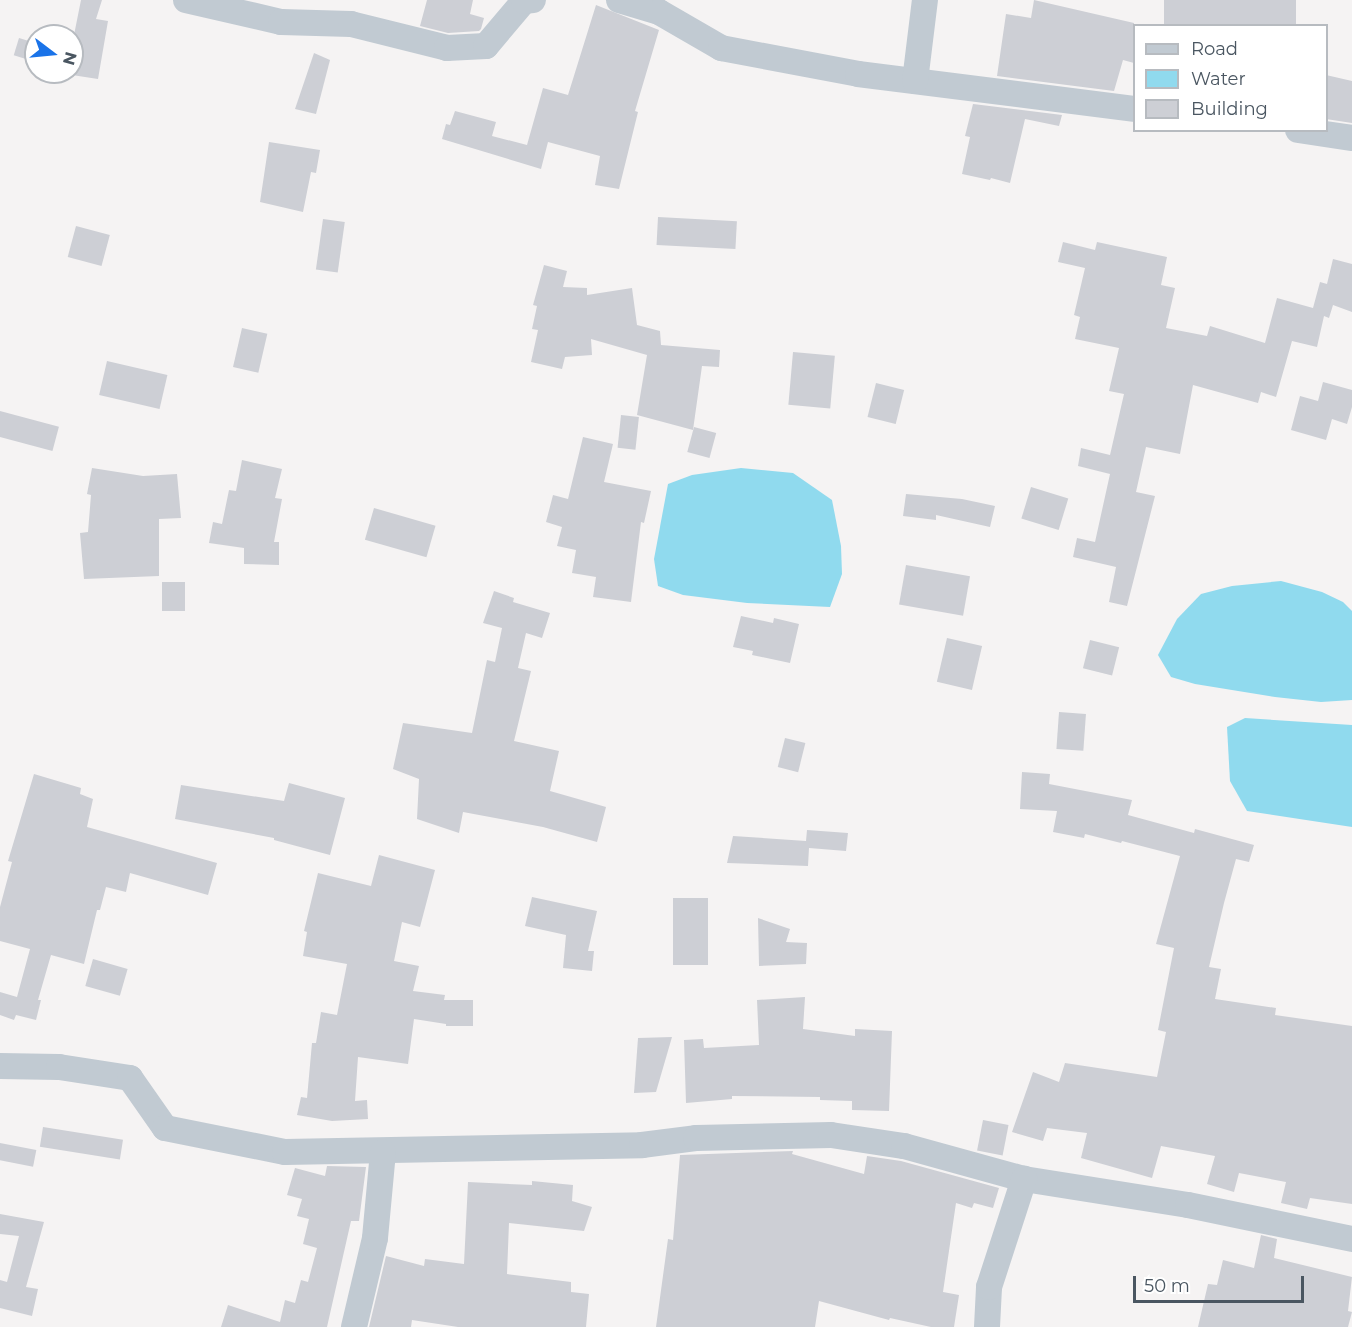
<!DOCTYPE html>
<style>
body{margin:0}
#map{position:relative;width:1352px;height:1327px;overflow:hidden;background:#f5f3f3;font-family:Montserrat,sans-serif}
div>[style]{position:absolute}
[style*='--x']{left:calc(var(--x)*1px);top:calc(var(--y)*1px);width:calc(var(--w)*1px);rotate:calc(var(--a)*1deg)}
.water>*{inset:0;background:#90daee}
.building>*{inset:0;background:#cdcfd5;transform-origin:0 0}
.street>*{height:26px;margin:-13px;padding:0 13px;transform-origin:13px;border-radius:13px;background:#c1cad2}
span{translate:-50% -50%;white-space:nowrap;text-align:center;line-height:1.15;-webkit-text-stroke:6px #fff;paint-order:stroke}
.legend{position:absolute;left:1133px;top:24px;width:195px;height:108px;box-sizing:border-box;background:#fff;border:2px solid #b7bbc0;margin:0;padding:8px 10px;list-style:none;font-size:18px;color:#4a5661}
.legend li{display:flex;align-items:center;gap:12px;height:30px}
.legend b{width:30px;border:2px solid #b7bbc0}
.north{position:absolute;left:24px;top:24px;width:60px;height:60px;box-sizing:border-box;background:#fff;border:2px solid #b7bbc0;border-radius:50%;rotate:106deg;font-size:16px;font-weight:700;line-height:24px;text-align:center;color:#4a5661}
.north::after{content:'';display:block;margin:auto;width:21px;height:27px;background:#1a73e8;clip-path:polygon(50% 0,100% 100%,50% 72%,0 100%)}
.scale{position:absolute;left:1133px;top:1276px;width:171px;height:27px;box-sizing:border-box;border:3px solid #4a5661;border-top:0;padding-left:8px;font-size:18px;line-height:21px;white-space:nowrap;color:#4a5661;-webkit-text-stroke:4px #fff;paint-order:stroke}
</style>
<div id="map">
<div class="water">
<div style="clip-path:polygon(741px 468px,793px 473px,832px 500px,841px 546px,842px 574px,830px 607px,747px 603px,683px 595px,658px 586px,654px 559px,668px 484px,692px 475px)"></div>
<div style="clip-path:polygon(1281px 581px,1322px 592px,1343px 602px,1352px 611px,1352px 700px,1321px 702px,1275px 697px,1195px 684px,1171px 677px,1158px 655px,1177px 619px,1201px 594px,1232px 586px)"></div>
<div style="clip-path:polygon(1245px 718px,1352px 725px,1352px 827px,1247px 811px,1230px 781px,1227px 727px)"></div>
</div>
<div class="building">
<div style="clip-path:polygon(81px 0,102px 0,96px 19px,108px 21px,98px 79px,72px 75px,72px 45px)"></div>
<div style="clip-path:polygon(427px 0,473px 0,470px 14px,484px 18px,481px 29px,479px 31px,448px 33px,420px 26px)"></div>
<div style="clip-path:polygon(1034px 0,1134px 23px,1134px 63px,1123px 60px,1114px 91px,997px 76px,1006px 14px,1031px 18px)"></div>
<div style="left:1164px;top:0;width:132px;height:27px"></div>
<div style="clip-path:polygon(596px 5px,659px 30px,635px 111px,638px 112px,619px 189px,595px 185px,600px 156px,548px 142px,541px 169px,442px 139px,446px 124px,450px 125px,455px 111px,496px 122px,492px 136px,527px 145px,543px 88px,568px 95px)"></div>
<div style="left:19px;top:38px;width:17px;height:18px;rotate:17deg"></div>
<div style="clip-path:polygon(314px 53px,330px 60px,316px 114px,295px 109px)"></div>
<div style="clip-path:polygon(1326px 75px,1352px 81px,1352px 123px,1326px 119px)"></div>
<div style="clip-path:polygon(973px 104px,1062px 115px,1059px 126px,1025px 119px,1010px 183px,991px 178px,990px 180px,962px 174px,970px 137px,965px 136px)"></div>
<div style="clip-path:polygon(269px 142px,320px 150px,316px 173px,311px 172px,303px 212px,260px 202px)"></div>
<div style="left:658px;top:217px;width:79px;height:28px;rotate:3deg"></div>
<div style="left:323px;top:219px;width:22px;height:51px;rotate:8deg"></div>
<div style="left:76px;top:226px;width:35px;height:32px;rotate:15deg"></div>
<div style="clip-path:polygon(1063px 242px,1095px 250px,1097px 242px,1167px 257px,1161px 285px,1175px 288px,1166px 328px,1207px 336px,1210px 326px,1265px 343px,1277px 298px,1313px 308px,1320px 282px,1327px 284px,1333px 259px,1352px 264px,1352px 312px,1333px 305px,1329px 318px,1324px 316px,1317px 347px,1292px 341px,1276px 397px,1261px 392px,1258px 403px,1193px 385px,1180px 454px,1146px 447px,1136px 492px,1155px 496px,1127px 606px,1109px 602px,1116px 567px,1073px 557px,1077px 538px,1095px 542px,1110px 474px,1078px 466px,1081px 448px,1110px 455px,1124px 394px,1109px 391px,1119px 348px,1075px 339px,1080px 317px,1074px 315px,1085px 268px,1058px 262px)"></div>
<div style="clip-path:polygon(544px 265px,567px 271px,563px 287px,587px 288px,587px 295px,632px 288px,637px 325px,660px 331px,661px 345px,720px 350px,719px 367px,702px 366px,693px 430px,637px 415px,647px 355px,591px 339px,592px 355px,565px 357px,562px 369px,531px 362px,538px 330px,532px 329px,537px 306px,533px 305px)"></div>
<div style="left:242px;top:328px;width:26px;height:40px;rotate:13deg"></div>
<div style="left:793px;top:352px;width:42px;height:53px;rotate:5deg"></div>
<div style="left:107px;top:361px;width:62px;height:35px;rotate:13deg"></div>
<div style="clip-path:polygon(1323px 382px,1352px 390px,1352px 407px,1347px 424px,1332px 419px,1326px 440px,1291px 430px,1300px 396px,1318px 401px)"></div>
<div style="left:876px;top:383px;width:29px;height:35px;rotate:14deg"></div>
<div style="left:0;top:411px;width:61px;height:25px;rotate:15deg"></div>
<div style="left:621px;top:415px;width:18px;height:33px;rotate:6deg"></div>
<div style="left:694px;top:427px;width:23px;height:26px;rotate:15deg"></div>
<div style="clip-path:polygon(583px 437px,613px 444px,604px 482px,651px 491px,644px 523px,641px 522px,631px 602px,593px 597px,596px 577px,572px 573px,576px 550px,557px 546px,562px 527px,546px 522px,553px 495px,568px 499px)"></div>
<div style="clip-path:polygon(242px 460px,282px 469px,275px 498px,282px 499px,274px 542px,279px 542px,279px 565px,244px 564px,244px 548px,209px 543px,213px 522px,222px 524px,229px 490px,236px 491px)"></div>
<div style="clip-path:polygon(92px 468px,143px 476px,177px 474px,181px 518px,159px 519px,159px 576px,84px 579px,80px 533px,88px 532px,91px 495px,87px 494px)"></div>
<div style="left:1031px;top:487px;width:39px;height:33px;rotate:17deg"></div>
<div style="clip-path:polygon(906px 494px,962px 499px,995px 506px,990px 527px,936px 515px,936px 520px,903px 516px)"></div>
<div style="left:374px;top:508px;width:64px;height:33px;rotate:16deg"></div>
<div style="left:906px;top:565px;width:65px;height:40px;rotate:10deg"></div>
<div style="left:162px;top:582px;width:23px;height:29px"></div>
<div style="clip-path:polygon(494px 591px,514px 598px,513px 602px,550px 613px,542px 638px,526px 633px,518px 668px,531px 671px,514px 741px,559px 751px,550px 791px,606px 807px,597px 842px,543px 827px,463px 812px,459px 833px,417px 819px,419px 779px,393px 769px,403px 723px,472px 733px,487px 660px,495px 662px,502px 628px,483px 623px)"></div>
<div style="clip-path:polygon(741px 616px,773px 623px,774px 618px,799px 624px,790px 663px,752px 655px,753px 651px,733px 647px)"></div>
<div style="left:947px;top:638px;width:36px;height:45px;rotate:13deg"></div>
<div style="left:1090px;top:640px;width:30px;height:29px;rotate:14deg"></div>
<div style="left:1059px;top:712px;width:27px;height:37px;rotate:4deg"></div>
<div style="left:785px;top:738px;width:21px;height:30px;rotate:14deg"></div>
<div style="clip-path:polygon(1022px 772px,1050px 774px,1049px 784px,1132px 800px,1128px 815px,1194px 833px,1195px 829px,1254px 845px,1249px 862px,1236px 859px,1224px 903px,1209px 967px,1221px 969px,1215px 999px,1276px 1008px,1275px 1015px,1352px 1026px,1352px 1204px,1310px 1198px,1307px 1209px,1281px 1203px,1286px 1182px,1239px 1173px,1234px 1192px,1207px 1184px,1215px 1156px,1161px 1146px,1152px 1178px,1081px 1158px,1087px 1133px,1047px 1128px,1043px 1141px,1012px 1132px,1033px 1072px,1059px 1082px,1065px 1063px,1157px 1077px,1166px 1032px,1158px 1030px,1174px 948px,1156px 944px,1180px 856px,1122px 841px,1121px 843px,1085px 834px,1084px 838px,1053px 832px,1057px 811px,1020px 809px)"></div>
<div style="clip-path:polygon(34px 774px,81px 788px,80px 794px,93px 799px,87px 827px,217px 863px,208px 895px,130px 873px,126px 892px,106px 887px,100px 910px,97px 910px,84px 964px,51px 955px,38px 1000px,41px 1000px,36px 1020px,16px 1015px,14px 1020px,0 1015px,0 992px,17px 997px,30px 949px,0 941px,0 907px,12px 862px,8px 861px)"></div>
<div style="clip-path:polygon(289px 783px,345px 798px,330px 855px,274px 840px,274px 838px,175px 819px,181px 785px,284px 801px)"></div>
<div style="clip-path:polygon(807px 830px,848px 833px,846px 851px,809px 848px,808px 866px,727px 863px,733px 836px,806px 841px)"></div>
<div style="clip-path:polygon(379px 855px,435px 870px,420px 927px,402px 922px,394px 961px,419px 966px,413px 991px,445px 995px,444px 1000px,473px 1000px,473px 1026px,446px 1026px,446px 1024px,414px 1019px,408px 1064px,358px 1057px,355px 1101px,367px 1100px,368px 1119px,332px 1121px,297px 1115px,301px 1097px,307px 1098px,312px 1043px,316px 1043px,321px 1012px,337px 1015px,347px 964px,303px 956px,307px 932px,304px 931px,318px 873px,371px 886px)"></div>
<div style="clip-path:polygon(532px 897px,597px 911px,588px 951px,594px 951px,592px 971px,563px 968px,566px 935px,525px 926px)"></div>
<div style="left:673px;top:898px;width:35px;height:67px"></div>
<div style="clip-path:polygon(758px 918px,790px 929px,786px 942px,807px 943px,806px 964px,759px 966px)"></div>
<div style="left:93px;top:959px;width:36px;height:28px;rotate:16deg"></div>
<div style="clip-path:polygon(805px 997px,803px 1029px,855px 1036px,855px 1029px,892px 1031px,889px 1111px,852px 1110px,852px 1101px,820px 1100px,820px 1097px,732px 1096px,732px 1099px,686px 1103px,684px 1040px,703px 1039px,704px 1048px,759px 1045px,757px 1000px)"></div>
<div style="clip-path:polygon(672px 1037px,656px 1092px,634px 1093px,638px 1038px)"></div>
<div style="left:983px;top:1120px;width:26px;height:31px;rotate:11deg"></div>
<div style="left:43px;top:1127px;width:81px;height:20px;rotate:9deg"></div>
<div style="left:0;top:1143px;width:37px;height:17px;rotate:11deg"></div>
<div style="clip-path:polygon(793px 1151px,792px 1154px,864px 1174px,867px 1156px,901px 1161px,999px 1188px,993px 1208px,974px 1203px,972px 1208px,956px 1203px,943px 1292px,959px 1295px,954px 1327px,931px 1327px,890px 1318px,889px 1320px,819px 1301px,815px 1327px,656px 1327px,668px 1239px,673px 1240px,680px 1155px)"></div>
<div style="clip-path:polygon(327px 1166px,366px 1167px,359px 1221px,351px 1221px,327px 1327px,221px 1327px,228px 1305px,280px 1322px,285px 1300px,295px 1303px,301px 1280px,308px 1282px,317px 1248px,303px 1244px,309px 1219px,297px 1216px,302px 1199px,287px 1195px,295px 1168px,325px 1176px)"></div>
<div style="clip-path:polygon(532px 1181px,573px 1185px,572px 1201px,592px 1207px,584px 1231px,509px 1223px,507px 1274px,571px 1282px,571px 1292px,589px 1294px,586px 1327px,458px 1327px,412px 1320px,411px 1327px,369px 1327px,386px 1256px,424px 1266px,425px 1259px,464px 1264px,468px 1182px,532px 1185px)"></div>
<div style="clip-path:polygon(0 1214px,44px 1222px,26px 1287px,38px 1289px,32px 1316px,0 1308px,0 1280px,7px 1282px,19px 1236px,0 1234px)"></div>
<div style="clip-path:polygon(1261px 1235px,1277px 1239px,1274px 1258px,1352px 1277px,1348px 1311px,1352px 1312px,1348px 1327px,1198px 1327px,1208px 1284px,1217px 1285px,1223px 1260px,1254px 1268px)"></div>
</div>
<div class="street">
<div style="--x:186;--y:0;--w:98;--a:13"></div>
<div style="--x:281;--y:22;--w:70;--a:1.6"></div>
<div style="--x:351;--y:24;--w:99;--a:14"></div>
<div style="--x:447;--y:48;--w:39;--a:-3"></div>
<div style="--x:486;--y:46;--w:59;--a:-49.8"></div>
<div style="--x:524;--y:1;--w:9;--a:-6"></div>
<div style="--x:619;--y:0;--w:42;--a:16.7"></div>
<div style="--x:659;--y:12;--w:72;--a:30.1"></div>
<div style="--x:721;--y:48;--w:139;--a:10.7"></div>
<div style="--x:858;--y:74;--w:278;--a:7.2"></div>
<div style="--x:915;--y:81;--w:82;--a:-83"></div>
<div style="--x:1298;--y:130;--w:55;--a:8.4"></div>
<div style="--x:0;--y:1066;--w:59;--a:1"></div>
<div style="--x:59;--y:1067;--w:72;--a:8.8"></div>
<div style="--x:130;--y:1078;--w:61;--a:55"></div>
<div style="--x:165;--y:1128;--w:122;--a:11.3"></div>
<div style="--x:285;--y:1152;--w:357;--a:-1.1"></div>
<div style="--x:642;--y:1145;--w:54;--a:-7.4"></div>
<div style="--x:696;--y:1138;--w:135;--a:-1.3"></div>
<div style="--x:831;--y:1135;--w:74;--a:8.6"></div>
<div style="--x:904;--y:1146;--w:124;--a:15.4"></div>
<div style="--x:1024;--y:1179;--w:166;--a:9"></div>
<div style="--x:1188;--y:1205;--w:167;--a:11.7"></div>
<div style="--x:354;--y:1327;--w:91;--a:-76.7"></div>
<div style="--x:375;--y:1238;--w:86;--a:-84.7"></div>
<div style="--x:987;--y:1327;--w:40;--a:-87.1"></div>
<div style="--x:989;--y:1287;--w:114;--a:-72"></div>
</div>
<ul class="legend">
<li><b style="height:8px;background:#c1cad2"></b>Road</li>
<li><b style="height:16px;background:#90daee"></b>Water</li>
<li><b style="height:16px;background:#cdcfd5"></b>Building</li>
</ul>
<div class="north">N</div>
<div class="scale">50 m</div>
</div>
